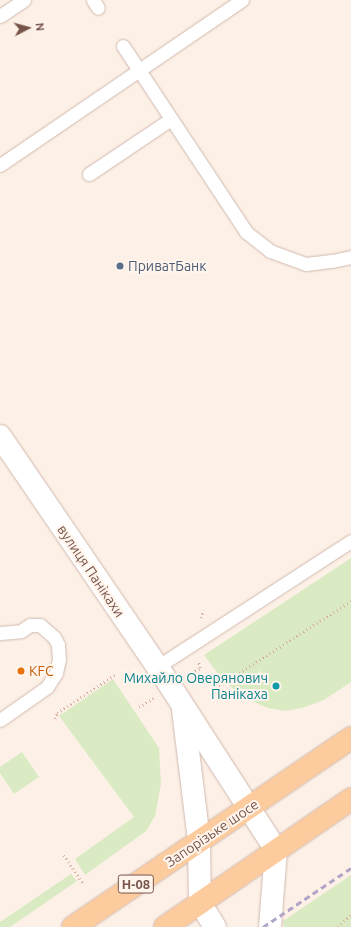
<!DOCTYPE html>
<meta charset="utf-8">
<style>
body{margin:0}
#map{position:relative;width:351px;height:927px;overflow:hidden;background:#fdf1e7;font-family:Ubuntu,sans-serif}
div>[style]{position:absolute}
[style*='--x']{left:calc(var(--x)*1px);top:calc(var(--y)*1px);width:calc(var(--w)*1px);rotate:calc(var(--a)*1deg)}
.green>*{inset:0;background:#daebc4}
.path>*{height:2.5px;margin-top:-1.25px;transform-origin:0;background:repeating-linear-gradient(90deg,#d8aea1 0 1px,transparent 0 4px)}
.roads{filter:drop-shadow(0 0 1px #d1b9af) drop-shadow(0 0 1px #d1b9af)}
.service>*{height:13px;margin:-6.5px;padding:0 6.5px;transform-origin:6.5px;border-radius:6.5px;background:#fff}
.tertiary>*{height:22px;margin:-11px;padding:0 11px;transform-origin:11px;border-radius:11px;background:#fff}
.secondary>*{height:22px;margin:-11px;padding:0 11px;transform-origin:11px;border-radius:11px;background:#fff}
.primary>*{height:22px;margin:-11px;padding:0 11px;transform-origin:11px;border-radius:11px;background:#fccc9f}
.rail>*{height:3px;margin-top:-1.5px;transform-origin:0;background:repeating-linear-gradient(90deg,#b2a4c7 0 6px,transparent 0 10px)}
.dots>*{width:11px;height:11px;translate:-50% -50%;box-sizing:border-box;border:2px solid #fff5ed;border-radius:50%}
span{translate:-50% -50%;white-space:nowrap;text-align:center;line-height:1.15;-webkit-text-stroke:4px #fff5ed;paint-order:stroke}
.shield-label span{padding:1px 3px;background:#fff5ed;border:1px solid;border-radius:3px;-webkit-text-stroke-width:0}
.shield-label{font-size:13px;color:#77544a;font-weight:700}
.service-label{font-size:14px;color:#4e5e75}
.left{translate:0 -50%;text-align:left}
.street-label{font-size:14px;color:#77544a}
.food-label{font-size:14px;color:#c56008}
.culture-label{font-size:14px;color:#0d838f}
.right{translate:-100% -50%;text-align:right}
.north{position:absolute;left:8px;top:8px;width:40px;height:40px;-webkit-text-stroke:3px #fff5ed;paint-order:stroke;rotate:84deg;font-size:11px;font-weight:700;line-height:16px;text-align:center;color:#77544a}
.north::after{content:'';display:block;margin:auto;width:14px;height:18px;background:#77544a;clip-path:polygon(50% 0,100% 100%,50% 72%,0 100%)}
</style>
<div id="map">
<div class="green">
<div style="clip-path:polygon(351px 558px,351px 682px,324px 700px,302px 708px,285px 711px,268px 708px,254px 702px,239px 694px,221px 678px,204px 655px)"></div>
<div style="clip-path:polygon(113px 679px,159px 748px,161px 784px,155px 816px,146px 831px,85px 875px,75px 859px,134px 817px,59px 716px)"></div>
<div style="clip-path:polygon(22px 752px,39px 777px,14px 794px,0 773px,0 767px)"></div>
<div style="clip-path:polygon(71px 874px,77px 881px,10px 927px,0 927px,0 922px)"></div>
<div style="clip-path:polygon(351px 875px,351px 927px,284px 927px,283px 921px)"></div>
</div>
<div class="path">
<div style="--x:201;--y:618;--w:8;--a:-76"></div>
<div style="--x:188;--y:675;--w:14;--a:-30"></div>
<div style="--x:200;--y:668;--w:7;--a:-106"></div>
<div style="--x:219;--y:686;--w:157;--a:-32.8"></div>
<div style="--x:139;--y:707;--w:17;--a:-31"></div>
<div style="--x:55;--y:719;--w:6;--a:-72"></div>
<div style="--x:57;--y:713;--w:71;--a:-33.5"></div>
<div style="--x:64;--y:855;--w:34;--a:56"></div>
<div style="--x:338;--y:927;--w:18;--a:-45"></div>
</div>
<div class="roads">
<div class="service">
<div style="--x:93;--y:0;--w:9;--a:58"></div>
<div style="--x:0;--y:16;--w:29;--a:-34"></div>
<div style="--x:123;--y:46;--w:223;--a:56.5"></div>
<div style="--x:246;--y:232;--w:31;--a:38"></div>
<div style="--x:270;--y:251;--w:38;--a:20"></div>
<div style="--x:306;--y:264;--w:26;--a:-7"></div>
<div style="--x:332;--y:261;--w:19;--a:-12"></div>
<div style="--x:0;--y:165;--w:293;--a:-34.3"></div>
<div style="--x:89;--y:174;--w:99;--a:-33.9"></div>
<div style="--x:0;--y:633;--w:21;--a:-5"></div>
<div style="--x:21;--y:631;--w:11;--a:-34"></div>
<div style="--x:30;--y:625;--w:10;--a:0"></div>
<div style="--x:40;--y:625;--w:18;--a:41"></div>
<div style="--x:54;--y:637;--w:9;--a:63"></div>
<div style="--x:58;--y:645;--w:14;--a:86"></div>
<div style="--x:59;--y:659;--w:14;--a:102"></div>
<div style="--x:56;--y:673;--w:17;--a:123"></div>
<div style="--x:47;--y:687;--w:57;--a:144.9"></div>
<div style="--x:157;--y:667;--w:231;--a:-33"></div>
</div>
<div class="tertiary">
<div style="--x:200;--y:903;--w:28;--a:58"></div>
<div style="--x:270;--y:927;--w:77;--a:-85.5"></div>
</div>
<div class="secondary">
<div style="--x:0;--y:436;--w:304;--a:55.7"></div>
<div style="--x:171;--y:687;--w:194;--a:57.2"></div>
<div style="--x:183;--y:710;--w:132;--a:83"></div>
<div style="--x:199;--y:841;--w:62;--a:89.1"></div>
</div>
<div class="primary">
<div style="--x:73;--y:927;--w:336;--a:-34.2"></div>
<div style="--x:165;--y:927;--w:226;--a:-34.5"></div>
</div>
</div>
<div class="rail">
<div style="--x:263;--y:927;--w:106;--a:-33.8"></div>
</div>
<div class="dots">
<div style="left:120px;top:266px;background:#5c6f8a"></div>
<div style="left:21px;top:671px;background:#e8710a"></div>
<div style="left:276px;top:686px;background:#0f9aa8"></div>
</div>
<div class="shield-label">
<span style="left:136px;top:884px">Н-08</span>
</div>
<div class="service-label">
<span class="left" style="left:128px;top:266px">ПриватБанк</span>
</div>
<div class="street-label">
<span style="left:91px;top:571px;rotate:56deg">вулиця Панікахи</span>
<span style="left:212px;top:833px;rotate:-34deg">Запорізьке шосе</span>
</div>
<div class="food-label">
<span class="left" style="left:29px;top:671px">KFC</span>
</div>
<div class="culture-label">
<span class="right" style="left:268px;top:686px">Михайло Оверянович<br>Панікаха</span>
</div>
<div class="north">N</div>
</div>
